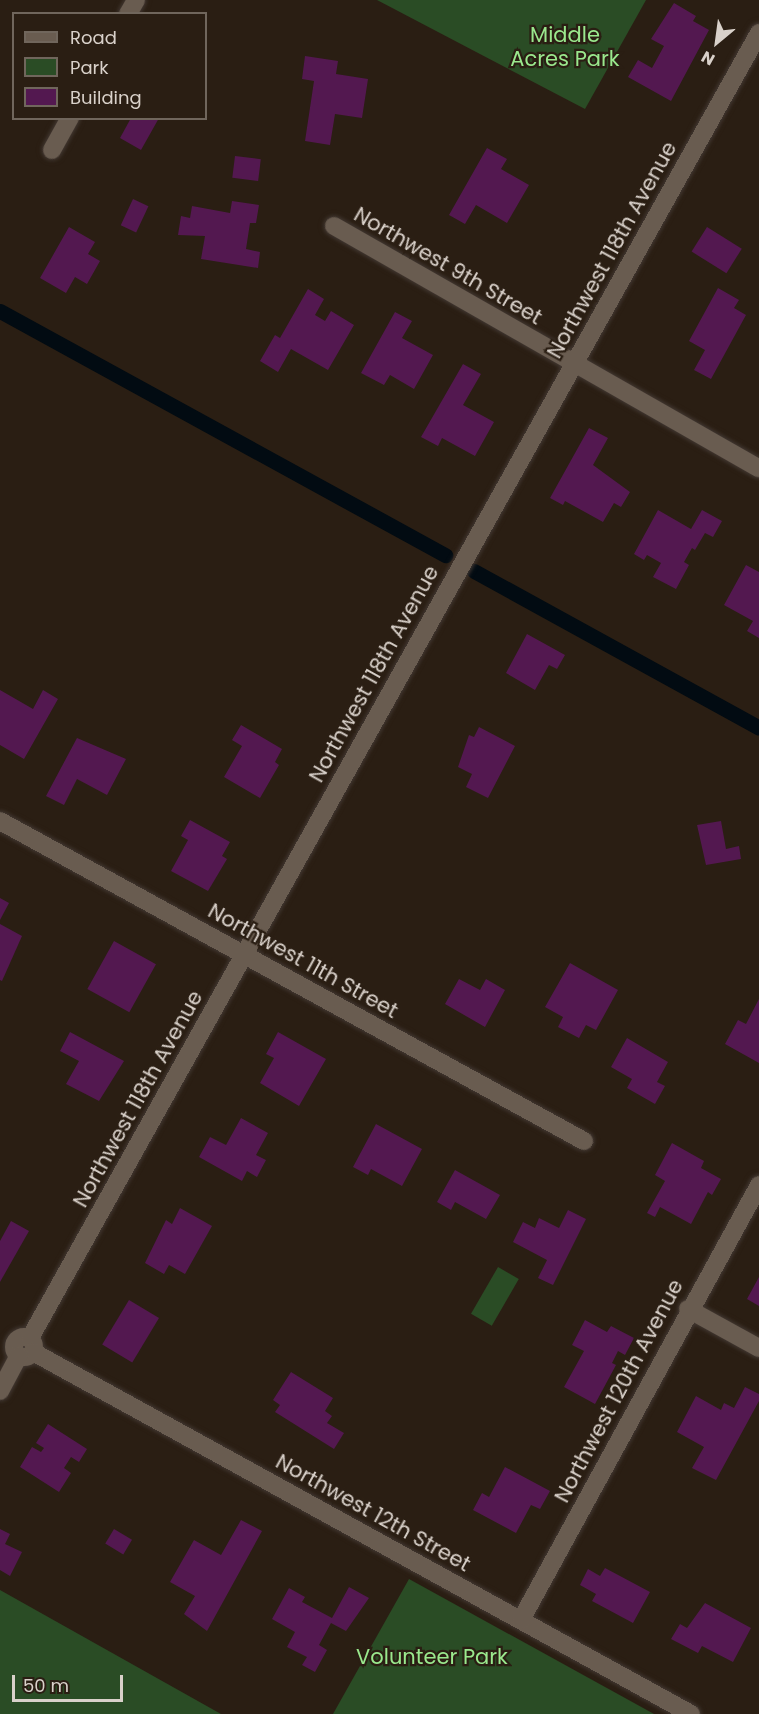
<!DOCTYPE html>
<style>
body{margin:0}
#map{position:relative;width:759px;height:1714px;overflow:hidden;background:#2a1e13;font-family:Poppins,sans-serif}
div>[style]{position:absolute}
[style*='--x']{left:calc(var(--x)*1px);top:calc(var(--y)*1px);width:calc(var(--w)*1px);rotate:calc(var(--a)*1deg)}
.green>*{inset:0;background:#2a4c25;transform-origin:0 0}
.canal>*{height:15px;margin:-7.5px;padding:0 7.5px;transform-origin:7.5px;border-radius:7.5px;background:#020b12}
.building>*{inset:0;background:#531850;transform-origin:0 0}
.roads{filter:drop-shadow(0 0 2px #423832) drop-shadow(0 0 2px #423832)}
.street>*{height:18px;margin:-9px;padding:0 9px;transform-origin:9px;border-radius:9px;background:#695c50}
.street>.ring{margin:-9px;padding:0;box-sizing:content-box;background:none;border:18px solid #695c50;border-radius:50%}
span{translate:-50% -50%;white-space:nowrap;text-align:center;line-height:1.15;-webkit-text-stroke:4.5px #2a1e13;paint-order:stroke}
.park-label{font-size:21px;color:#9ae88d}
.street-label{font-size:21px;color:#d9d1ca}
.legend{position:absolute;left:12px;top:12px;width:195px;height:108px;box-sizing:border-box;background:#2a1e13;border:2px solid #70665c;margin:0;padding:8px 10px;list-style:none;font-size:18px;color:#d9d1ca}
.legend li{display:flex;align-items:center;gap:12px;height:30px}
.legend b{width:30px;border:2px solid #70665c}
.north{position:absolute;left:687px;top:12px;width:60px;height:60px;-webkit-text-stroke:4px #2a1e13;paint-order:stroke;rotate:209deg;font-size:16px;font-weight:700;line-height:24px;text-align:center;color:#d9d1ca}
.north::after{content:'';display:block;margin:auto;width:21px;height:27px;background:#d9d1ca;clip-path:polygon(50% 0,100% 100%,50% 72%,0 100%)}
.scale{position:absolute;left:12px;top:1675px;width:111px;height:27px;box-sizing:border-box;border:3px solid #d9d1ca;border-top:0;padding-left:8px;font-size:18px;line-height:21px;white-space:nowrap;color:#d9d1ca;-webkit-text-stroke:4px #2a1e13;paint-order:stroke}
</style>
<div id="map">
<div class="green">
<div style="clip-path:polygon(377px 0,646px 0,585px 109px)"></div>
<div style="left:498px;top:1267px;width:24px;height:54px;rotate:30deg"></div>
<div style="clip-path:polygon(409px 1579px,654px 1714px,333px 1714px)"></div>
<div style="clip-path:polygon(0 1590px,221px 1714px,0 1714px)"></div>
</div>
<div class="canal">
<div style="--x:0;--y:311;--w:508;--a:28.74"></div>
<div style="--x:474;--y:571;--w:325;--a:28.8"></div>
</div>
<div class="building">
<div style="clip-path:polygon(674px 3px,696px 16px,693px 21px,709px 30px,671px 101px,628px 77px,638px 60px,652px 68px,664px 46px,651px 39px)"></div>
<div style="clip-path:polygon(305px 56px,338px 61px,336px 74px,368px 79px,362px 118px,335px 114px,330px 145px,305px 141px,314px 81px,302px 79px)"></div>
<div style="clip-path:polygon(131px 118px,159px 118px,141px 150px,120px 138px)"></div>
<div style="clip-path:polygon(487px 148px,507px 159px,501px 169px,529px 185px,507px 223px,476px 205px,465px 224px,449px 215px)"></div>
<div style="left:235px;top:156px;width:26px;height:22px;rotate:7deg"></div>
<div style="left:133px;top:199px;width:17px;height:29px;rotate:25deg"></div>
<div style="clip-path:polygon(232px 201px,259px 205px,256px 223px,250px 223px,246px 249px,260px 252px,258px 268px,201px 259px,205px 236px,178px 235px,181px 216px,190px 218px,192px 206px,230px 213px)"></div>
<div style="clip-path:polygon(69px 227px,95px 242px,88px 254px,100px 261px,87px 284px,75px 277px,66px 293px,40px 278px)"></div>
<div style="left:707px;top:227px;width:41px;height:29px;rotate:32deg"></div>
<div style="clip-path:polygon(718px 288px,739px 300px,734px 308px,746px 315px,711px 379px,694px 370px,705px 350px,689px 341px)"></div>
<div style="clip-path:polygon(308px 289px,324px 299px,315px 315px,325px 321px,331px 311px,354px 325px,328px 370px,291px 349px,278px 372px,260px 361px,275px 335px,280px 338px)"></div>
<div style="clip-path:polygon(395px 312px,412px 321px,402px 338px,433px 355px,414px 389px,390px 375px,384px 385px,361px 373px)"></div>
<div style="clip-path:polygon(463px 364px,481px 374px,463px 405px,494px 422px,475px 456px,442px 438px,438px 446px,421px 437px)"></div>
<div style="clip-path:polygon(589px 428px,608px 438px,593px 465px,630px 492px,621px 507px,614px 503px,603px 522px,565px 501px,563px 505px,550px 498px)"></div>
<div style="clip-path:polygon(658px 510px,691px 529px,702px 510px,722px 521px,713px 537px,705px 533px,695px 550px,692px 548px,684px 562px,689px 565px,676px 589px,653px 577px,661px 563px,647px 555px,644px 560px,634px 554px)"></div>
<div style="clip-path:polygon(746px 565px,759px 572px,759px 638px,747px 631px,753px 621px,724px 605px)"></div>
<div style="clip-path:polygon(527px 634px,565px 655px,557px 669px,549px 665px,535px 690px,506px 673px)"></div>
<div style="clip-path:polygon(0 690px,33px 709px,43px 690px,58px 699px,24px 759px,0 745px)"></div>
<div style="clip-path:polygon(241px 725px,282px 749px,275px 762px,279px 765px,260px 798px,224px 777px,242px 746px,232px 740px)"></div>
<div style="clip-path:polygon(479px 727px,515px 746px,488px 798px,466px 787px,472px 774px,458px 767px,469px 735px,474px 737px)"></div>
<div style="clip-path:polygon(77px 738px,126px 759px,107px 795px,77px 779px,64px 805px,46px 796px)"></div>
<div style="clip-path:polygon(190px 820px,230px 842px,222px 856px,227px 859px,208px 891px,171px 871px,188px 840px,181px 836px)"></div>
<div style="clip-path:polygon(721px 821px,726px 849px,739px 846px,741px 859px,706px 865px,697px 825px)"></div>
<div style="clip-path:polygon(0 898px,9px 903px,0 920px)"></div>
<div style="clip-path:polygon(0 924px,22px 936px,2px 981px,0 980px)"></div>
<div style="left:114px;top:941px;width:48px;height:55px;rotate:29deg"></div>
<div style="clip-path:polygon(570px 963px,618px 990px,596px 1030px,586px 1025px,579px 1038px,558px 1027px,563px 1017px,545px 1007px)"></div>
<div style="clip-path:polygon(459px 979px,480px 990px,486px 979px,505px 990px,485px 1027px,445px 1004px)"></div>
<div style="clip-path:polygon(759px 999px,759px 1063px,725px 1044px,738px 1020px,746px 1024px)"></div>
<div style="clip-path:polygon(70px 1032px,124px 1061px,99px 1101px,66px 1084px,79px 1061px,60px 1051px)"></div>
<div style="clip-path:polygon(278px 1032px,326px 1059px,299px 1106px,260px 1083px,274px 1058px,266px 1054px)"></div>
<div style="clip-path:polygon(627px 1038px,668px 1062px,657px 1082px,665px 1086px,655px 1104px,627px 1088px,632px 1079px,611px 1067px)"></div>
<div style="clip-path:polygon(241px 1118px,268px 1133px,256px 1155px,266px 1160px,257px 1177px,247px 1171px,242px 1181px,199px 1157px,210px 1137px,226px 1145px)"></div>
<div style="clip-path:polygon(376px 1124px,422px 1149px,402px 1186px,371px 1169px,368px 1175px,353px 1167px)"></div>
<div style="clip-path:polygon(672px 1143px,704px 1161px,701px 1168px,721px 1179px,712px 1195px,708px 1192px,691px 1224px,660px 1207px,655px 1217px,647px 1213px,665px 1181px,655px 1175px)"></div>
<div style="clip-path:polygon(455px 1170px,500px 1195px,486px 1219px,455px 1202px,451px 1210px,437px 1202px)"></div>
<div style="clip-path:polygon(180px 1208px,212px 1226px,185px 1274px,169px 1265px,164px 1274px,145px 1263px,166px 1220px,172px 1224px)"></div>
<div style="clip-path:polygon(568px 1210px,586px 1219px,553px 1285px,538px 1278px,547px 1260px,513px 1242px,523px 1222px,535px 1228px,539px 1218px,559px 1228px)"></div>
<div style="clip-path:polygon(11px 1221px,29px 1231px,0 1282px,0 1241px)"></div>
<div style="clip-path:polygon(759px 1277px,759px 1306px,747px 1299px)"></div>
<div style="left:129px;top:1300px;width:35px;height:52px;rotate:31deg"></div>
<div style="clip-path:polygon(585px 1320px,607px 1332px,611px 1326px,634px 1338px,625px 1355px,618px 1351px,612px 1363px,616px 1365px,595px 1404px,564px 1387px,584px 1351px,572px 1345px)"></div>
<div style="clip-path:polygon(291px 1372px,333px 1398px,325px 1411px,332px 1416px,327px 1423px,344px 1433px,334px 1449px,275px 1412px,280px 1405px,273px 1400px)"></div>
<div style="clip-path:polygon(745px 1387px,759px 1394px,759px 1401px,716px 1480px,692px 1468px,704px 1447px,677px 1432px,696px 1396px,721px 1410px,724px 1403px,734px 1408px)"></div>
<div style="clip-path:polygon(48px 1424px,87px 1449px,79px 1462px,71px 1457px,64px 1468px,71px 1473px,59px 1492px,20px 1467px,32px 1447px,41px 1452px,44px 1448px,36px 1443px)"></div>
<div style="clip-path:polygon(505px 1467px,550px 1491px,540px 1509px,531px 1505px,516px 1533px,473px 1510px,482px 1493px,489px 1497px)"></div>
<div style="clip-path:polygon(241px 1520px,262px 1531px,207px 1631px,184px 1614px,195px 1596px,170px 1582px,194px 1540px,221px 1555px)"></div>
<div style="clip-path:polygon(0 1529px,10px 1534px,5px 1544px,22px 1552px,10px 1576px,0 1570px)"></div>
<div style="left:114px;top:1529px;width:21px;height:17px;rotate:31deg"></div>
<div style="clip-path:polygon(605px 1568px,650px 1592px,633px 1623px,592px 1601px,596px 1594px,580px 1585px,588px 1569px,600px 1576px)"></div>
<div style="clip-path:polygon(349px 1587px,369px 1598px,346px 1631px,331px 1623px,319px 1645px,327px 1650px,315px 1672px,302px 1665px,307px 1657px,287px 1647px,295px 1632px,272px 1619px,289px 1588px,305px 1597px,302px 1602px,332px 1618px)"></div>
<div style="clip-path:polygon(705px 1603px,751px 1628px,733px 1662px,702px 1646px,698px 1653px,671px 1639px,680px 1624px,687px 1628px)"></div>
</div>
<div class="roads">
<div class="street">
<div style="--x:128;--y:14;--w:16;--a:-60"></div>
<div style="--x:52;--y:150;--w:37;--a:-61"></div>
<div style="--x:334;--y:226;--w:489;--a:29.7"></div>
<div style="--x:0;--y:821;--w:666;--a:28.72"></div>
<div style="--x:688;--y:1309;--w:81;--a:28.8"></div>
<div class="ring" style="left:14px;top:1337px;width:2px;height:2px"></div>
<div style="--x:30;--y:1338;--w:1495;--a:-60.81"></div>
<div style="--x:33;--y:1352;--w:751;--a:28.82"></div>
<div style="--x:0;--y:1391;--w:40;--a:-62"></div>
<div style="--x:521;--y:1620;--w:496;--a:-61.3"></div>
</div>
</div>
<div class="park-label">
<span style="left:565px;top:47px">Middle<br>Acres Park</span>
<span style="left:432px;top:1657px">Volunteer Park</span>
</div>
<div class="street-label">
<span style="left:612px;top:250px;rotate:-61deg">Northwest 118th Avenue</span>
<span style="left:448px;top:266px;rotate:30deg">Northwest 9th Street</span>
<span style="left:374px;top:674px;rotate:-61deg">Northwest 118th Avenue</span>
<span style="left:303px;top:961px;rotate:29deg">Northwest 11th Street</span>
<span style="left:138px;top:1099px;rotate:-61deg">Northwest 118th Avenue</span>
<span style="left:619px;top:1391px;rotate:-62deg">Northwest 120th Avenue</span>
<span style="left:373px;top:1513px;rotate:29deg">Northwest 12th Street</span>
</div>
<ul class="legend">
<li><b style="height:8px;background:#695c50"></b>Road</li>
<li><b style="height:16px;background:#2a4c25"></b>Park</li>
<li><b style="height:16px;background:#531850"></b>Building</li>
</ul>
<div class="north">N</div>
<div class="scale">50 m</div>
</div>
